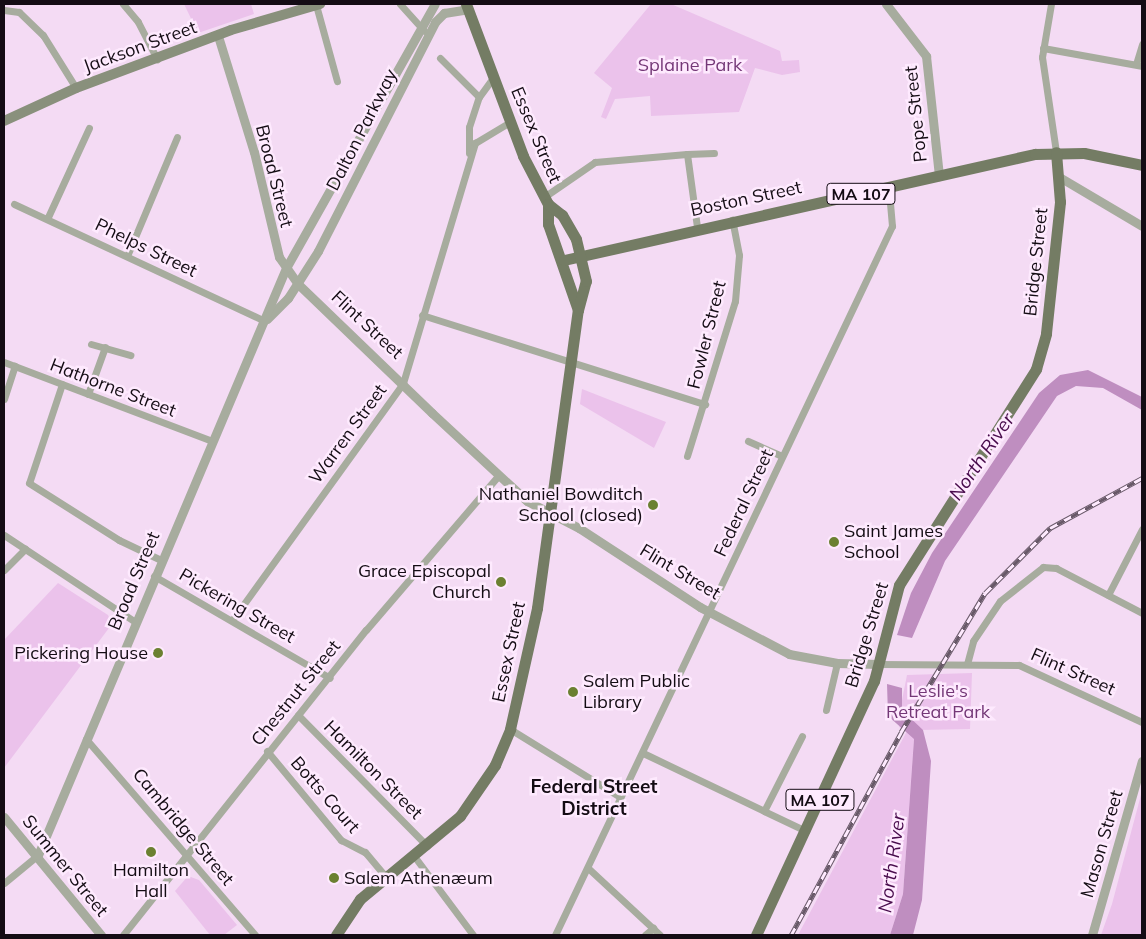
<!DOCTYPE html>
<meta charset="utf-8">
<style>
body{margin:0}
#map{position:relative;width:1146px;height:939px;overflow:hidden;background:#f4dbf4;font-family:Mulish,sans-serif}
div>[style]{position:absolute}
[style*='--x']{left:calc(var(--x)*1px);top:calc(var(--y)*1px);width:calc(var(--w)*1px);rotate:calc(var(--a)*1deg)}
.green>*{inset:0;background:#ebc2eb}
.water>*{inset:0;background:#bf8ec0}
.minor>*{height:7px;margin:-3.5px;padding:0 3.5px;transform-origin:3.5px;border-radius:3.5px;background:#a7ac9e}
.tertiary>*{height:9px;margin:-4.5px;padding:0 4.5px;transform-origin:4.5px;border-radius:4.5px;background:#a7ac9e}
.secondary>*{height:10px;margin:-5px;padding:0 5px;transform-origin:5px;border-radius:5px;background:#89907c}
.primary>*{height:11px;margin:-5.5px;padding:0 5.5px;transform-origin:5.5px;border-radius:5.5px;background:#747c64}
.rail>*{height:4.5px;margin-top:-2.25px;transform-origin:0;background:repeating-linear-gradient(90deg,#feeafe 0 8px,#685968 0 16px);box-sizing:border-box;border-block:1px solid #685968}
.dots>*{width:14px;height:14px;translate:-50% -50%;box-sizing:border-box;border:2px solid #feeafe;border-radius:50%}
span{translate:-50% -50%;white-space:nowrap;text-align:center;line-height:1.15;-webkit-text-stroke:5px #feeafe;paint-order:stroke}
.shield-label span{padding:1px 4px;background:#feeafe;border:1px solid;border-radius:4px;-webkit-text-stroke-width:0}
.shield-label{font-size:16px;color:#140c14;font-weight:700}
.street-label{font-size:18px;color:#140c14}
.park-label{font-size:18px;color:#743777}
.poi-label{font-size:18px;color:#140c14}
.right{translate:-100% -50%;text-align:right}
.left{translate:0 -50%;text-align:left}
.water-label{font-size:19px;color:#480b4c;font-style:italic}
.neighbourhood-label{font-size:19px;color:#140c14;font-weight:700}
.frame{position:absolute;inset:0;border:5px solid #140c14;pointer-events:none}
</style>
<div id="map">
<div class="green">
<div style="clip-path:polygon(184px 4px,251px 4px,254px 14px,198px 33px)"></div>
<div style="clip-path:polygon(651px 4px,671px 4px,780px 51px,782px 61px,799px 60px,800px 72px,782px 75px,755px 68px,739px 112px,651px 116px,650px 96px,615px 99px,606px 119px,601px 117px,612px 88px,594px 73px)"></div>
<div style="clip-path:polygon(582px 389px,666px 422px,654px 448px,580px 404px)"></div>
<div style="clip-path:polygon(58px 583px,108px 615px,112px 624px,4px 768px,4px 640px)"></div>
<div style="clip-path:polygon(972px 673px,970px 729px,919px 730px,914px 738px,903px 894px,890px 935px,798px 935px,907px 731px,899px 727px,906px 715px,901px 705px,907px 675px)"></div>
<div style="clip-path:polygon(1142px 791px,1142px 935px,1101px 935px,1112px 904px)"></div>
<div style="clip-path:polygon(188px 876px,199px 880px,237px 925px,224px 935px,210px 935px,175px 891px)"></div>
</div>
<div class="water">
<div style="clip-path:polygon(1088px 370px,1142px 397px,1142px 410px,1103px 388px,1076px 386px,1057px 396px,945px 561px,912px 638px,897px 635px,911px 593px,932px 553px,1039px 393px,1060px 375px)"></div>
<div style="clip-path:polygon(887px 684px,902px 688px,902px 710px,923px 730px,931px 761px,922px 900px,913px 935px,890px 935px,903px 894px,914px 739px,888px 716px)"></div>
</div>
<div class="minor">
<div style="--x:123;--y:4;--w:23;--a:50"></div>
<div style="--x:138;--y:22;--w:42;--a:62.8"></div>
<div style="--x:400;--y:4;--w:36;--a:48"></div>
<div style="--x:1051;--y:4;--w:54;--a:99.6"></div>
<div style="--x:1042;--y:57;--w:96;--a:81.6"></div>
<div style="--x:316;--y:5;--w:79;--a:74.6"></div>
<div style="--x:4;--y:10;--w:15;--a:8"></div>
<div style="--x:19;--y:12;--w:33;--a:44"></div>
<div style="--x:43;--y:35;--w:62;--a:58.1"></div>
<div style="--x:1043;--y:48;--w:101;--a:10.3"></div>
<div style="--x:440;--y:58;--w:55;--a:45"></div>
<div style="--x:1136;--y:64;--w:21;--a:-73"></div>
<div style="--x:469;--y:153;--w:26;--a:-90"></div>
<div style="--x:469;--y:127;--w:32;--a:-72"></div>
<div style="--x:479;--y:97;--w:24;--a:-54"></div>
<div style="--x:687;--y:154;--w:27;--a:-2"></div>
<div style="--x:544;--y:197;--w:62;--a:-34.5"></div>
<div style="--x:595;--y:162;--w:92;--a:-5"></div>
<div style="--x:687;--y:154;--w:74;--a:82.2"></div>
<div style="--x:14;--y:204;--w:277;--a:25"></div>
<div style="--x:48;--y:217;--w:98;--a:-65.3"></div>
<div style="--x:127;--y:256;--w:129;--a:-67.2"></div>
<div style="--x:422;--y:315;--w:297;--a:17.5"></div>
<div style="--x:91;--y:344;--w:41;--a:15.8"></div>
<div style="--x:4;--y:362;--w:222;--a:20.8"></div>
<div style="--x:62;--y:384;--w:104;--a:108.4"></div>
<div style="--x:29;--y:483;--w:107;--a:32.3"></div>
<div style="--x:119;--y:540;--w:47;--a:25.5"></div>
<div style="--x:88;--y:394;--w:50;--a:-70.1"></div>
<div style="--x:4;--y:399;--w:35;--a:-72"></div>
<div style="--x:748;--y:441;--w:37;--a:24"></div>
<div style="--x:687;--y:456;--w:162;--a:-72.8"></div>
<div style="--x:735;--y:301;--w:46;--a:-85"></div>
<div style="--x:739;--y:255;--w:36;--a:-101"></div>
<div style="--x:4;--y:535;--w:156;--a:33.5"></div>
<div style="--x:4;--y:570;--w:30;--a:-45"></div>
<div style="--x:154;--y:576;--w:203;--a:30.1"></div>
<div style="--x:1108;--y:595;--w:74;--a:-62.7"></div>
<div style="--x:233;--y:619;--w:291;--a:-54.2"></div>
<div style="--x:403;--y:383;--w:251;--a:-73.3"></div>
<div style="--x:475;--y:143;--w:41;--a:-31"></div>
<div style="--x:879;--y:664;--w:140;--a:0.4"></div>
<div style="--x:1019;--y:665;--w:136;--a:24.9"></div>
<div style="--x:967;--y:664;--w:24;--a:-75"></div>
<div style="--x:973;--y:641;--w:48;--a:-56"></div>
<div style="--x:1000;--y:601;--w:55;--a:-38.3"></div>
<div style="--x:1043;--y:567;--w:13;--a:4"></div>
<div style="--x:1056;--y:568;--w:97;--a:27.6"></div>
<div style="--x:826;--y:710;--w:48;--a:-76.8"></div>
<div style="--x:298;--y:715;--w:184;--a:45.4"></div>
<div style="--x:510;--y:729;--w:129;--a:31.7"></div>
<div style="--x:86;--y:739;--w:259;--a:49.2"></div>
<div style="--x:267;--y:751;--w:116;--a:50.3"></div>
<div style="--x:341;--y:840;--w:27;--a:27"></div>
<div style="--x:365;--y:852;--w:31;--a:50"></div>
<div style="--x:643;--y:753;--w:181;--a:25.6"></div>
<div style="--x:764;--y:811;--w:84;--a:-63.1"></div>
<div style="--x:414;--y:856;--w:99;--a:53.2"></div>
<div style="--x:588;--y:868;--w:98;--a:42.9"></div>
<div style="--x:4;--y:883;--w:44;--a:-39.5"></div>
<div style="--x:123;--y:935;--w:390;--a:-51.5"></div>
<div style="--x:366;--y:630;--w:204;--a:-49.4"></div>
<div style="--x:555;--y:935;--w:785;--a:-64.58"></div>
<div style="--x:892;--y:226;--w:38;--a:-95"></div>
<div style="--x:645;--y:935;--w:11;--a:-41"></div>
</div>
<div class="tertiary">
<div style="--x:886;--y:4;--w:66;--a:52.4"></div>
<div style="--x:926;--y:56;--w:121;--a:83.8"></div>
<div style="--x:218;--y:36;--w:121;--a:72.8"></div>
<div style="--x:254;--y:152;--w:108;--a:76.6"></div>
<div style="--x:279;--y:257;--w:33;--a:55"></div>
<div style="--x:298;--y:284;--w:186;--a:43.9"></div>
<div style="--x:432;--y:413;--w:129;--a:42.8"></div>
<div style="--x:527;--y:501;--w:59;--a:27.4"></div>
<div style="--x:579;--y:528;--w:145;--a:33.1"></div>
<div style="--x:700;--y:607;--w:101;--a:27.8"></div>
<div style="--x:789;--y:654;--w:49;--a:10.6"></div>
<div style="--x:837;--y:663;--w:42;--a:1.4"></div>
<div style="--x:1061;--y:178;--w:94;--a:30.7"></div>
<div style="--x:267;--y:319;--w:30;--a:-45"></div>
<div style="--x:288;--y:298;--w:56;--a:-57.4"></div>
<div style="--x:318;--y:251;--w:257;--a:-62.9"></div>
<div style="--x:435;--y:22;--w:13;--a:-45"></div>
<div style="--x:444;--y:13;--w:24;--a:-9"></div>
<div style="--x:4;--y:817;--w:153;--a:50.6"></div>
<div style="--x:38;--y:855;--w:637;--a:-67.1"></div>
<div style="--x:286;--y:268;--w:303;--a:-60.6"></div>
<div style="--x:1092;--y:935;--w:181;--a:-74"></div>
</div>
<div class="secondary">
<div style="--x:4;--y:121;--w:79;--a:-24.6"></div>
<div style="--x:76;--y:88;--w:165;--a:-20.5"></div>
<div style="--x:231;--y:30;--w:93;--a:-16.3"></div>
</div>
<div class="primary">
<div style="--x:466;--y:4;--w:162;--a:69.4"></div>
<div style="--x:523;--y:156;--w:54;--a:62.5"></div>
<div style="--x:548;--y:204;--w:20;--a:90"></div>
<div style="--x:548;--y:224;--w:91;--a:70.8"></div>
<div style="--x:564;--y:260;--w:483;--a:-12.7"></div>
<div style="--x:1035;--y:154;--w:49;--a:-1.2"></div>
<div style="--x:1084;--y:153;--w:59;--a:11.7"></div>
<div style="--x:336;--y:935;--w:43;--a:-56.3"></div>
<div style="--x:360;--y:899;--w:130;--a:-39.7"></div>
<div style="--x:460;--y:816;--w:62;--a:-55.5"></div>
<div style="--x:495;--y:765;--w:39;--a:-67"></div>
<div style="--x:510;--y:729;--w:124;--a:-77.4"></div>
<div style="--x:537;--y:608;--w:301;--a:-82.2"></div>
<div style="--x:578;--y:310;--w:30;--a:-75"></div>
<div style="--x:586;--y:281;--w:43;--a:-103.4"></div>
<div style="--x:576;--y:239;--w:28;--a:-120"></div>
<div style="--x:562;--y:215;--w:18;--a:-142"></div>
<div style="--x:756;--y:935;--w:280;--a:-65.1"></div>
<div style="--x:874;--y:681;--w:99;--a:-75.4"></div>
<div style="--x:899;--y:585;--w:256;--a:-57.6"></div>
<div style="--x:1036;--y:369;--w:37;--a:-74"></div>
<div style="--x:1046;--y:333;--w:132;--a:-83.9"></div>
<div style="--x:1060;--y:202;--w:50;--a:-94.6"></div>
</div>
<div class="rail">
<div style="--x:791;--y:935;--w:231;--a:-61.5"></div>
<div style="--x:901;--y:732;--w:162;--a:-58.9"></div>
<div style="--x:985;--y:593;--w:92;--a:-45"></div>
<div style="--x:1050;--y:528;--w:105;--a:-28.5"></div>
</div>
<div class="dots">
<div style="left:653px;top:505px;background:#6b8031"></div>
<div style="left:834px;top:542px;background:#6b8031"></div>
<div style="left:501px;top:582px;background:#6b8031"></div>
<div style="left:158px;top:653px;background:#6b8031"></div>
<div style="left:573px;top:692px;background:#6b8031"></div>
<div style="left:151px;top:852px;background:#6b8031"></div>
<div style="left:334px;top:878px;background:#6b8031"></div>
</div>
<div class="shield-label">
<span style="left:861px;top:194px">MA 107</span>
<span style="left:820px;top:800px">MA 107</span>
</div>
<div class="street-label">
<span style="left:140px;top:47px;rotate:-20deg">Jackson Street</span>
<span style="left:916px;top:114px;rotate:-96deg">Pope Street</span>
<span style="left:362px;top:130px;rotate:-63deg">Dalton Parkway</span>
<span style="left:536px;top:135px;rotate:67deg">Essex Street</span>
<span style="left:274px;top:176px;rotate:76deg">Broad Street</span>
<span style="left:746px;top:199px;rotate:-12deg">Boston Street</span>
<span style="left:146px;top:248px;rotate:26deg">Phelps Street</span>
<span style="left:1036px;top:262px;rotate:-84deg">Bridge Street</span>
<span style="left:367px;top:325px;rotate:43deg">Flint Street</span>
<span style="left:707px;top:335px;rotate:-76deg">Fowler Street</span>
<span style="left:113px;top:388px;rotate:21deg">Hathorne Street</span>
<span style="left:348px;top:434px;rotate:-54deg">Warren Street</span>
<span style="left:744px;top:503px;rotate:-65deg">Federal Street</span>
<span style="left:680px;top:572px;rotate:31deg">Flint Street</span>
<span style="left:134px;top:581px;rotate:-67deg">Broad Street</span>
<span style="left:237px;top:606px;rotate:30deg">Pickering Street</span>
<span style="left:867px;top:635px;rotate:-73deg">Bridge Street</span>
<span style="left:509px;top:652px;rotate:-78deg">Essex Street</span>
<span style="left:1073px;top:672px;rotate:24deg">Flint Street</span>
<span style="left:296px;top:693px;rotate:-51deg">Chestnut Street</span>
<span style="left:373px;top:770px;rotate:45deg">Hamilton Street</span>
<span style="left:325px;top:795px;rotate:49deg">Botts Court</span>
<span style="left:183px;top:827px;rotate:50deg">Cambridge Street</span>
<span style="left:1102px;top:844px;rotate:-74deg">Mason Street</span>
<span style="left:65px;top:866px;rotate:51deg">Summer Street</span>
</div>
<div class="park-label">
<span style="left:690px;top:65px">Splaine Park</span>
<span style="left:938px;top:702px">Leslie's<br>Retreat Park</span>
</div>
<div class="poi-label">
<span class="right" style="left:643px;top:505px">Nathaniel Bowditch<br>School (closed)</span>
<span class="left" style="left:844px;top:542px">Saint James<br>School</span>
<span class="right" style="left:491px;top:582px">Grace Episcopal<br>Church</span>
<span class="right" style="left:148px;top:653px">Pickering House</span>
<span class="left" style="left:583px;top:692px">Salem Public<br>Library</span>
<span style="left:151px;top:881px">Hamilton<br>Hall</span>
<span class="left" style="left:344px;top:878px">Salem Athenæum</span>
</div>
<div class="water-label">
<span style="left:982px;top:457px;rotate:-56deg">North River</span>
<span style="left:892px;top:863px;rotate:-82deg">North River</span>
</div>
<div class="neighbourhood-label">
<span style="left:594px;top:798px">Federal Street<br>District</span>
</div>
<div class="frame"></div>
</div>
